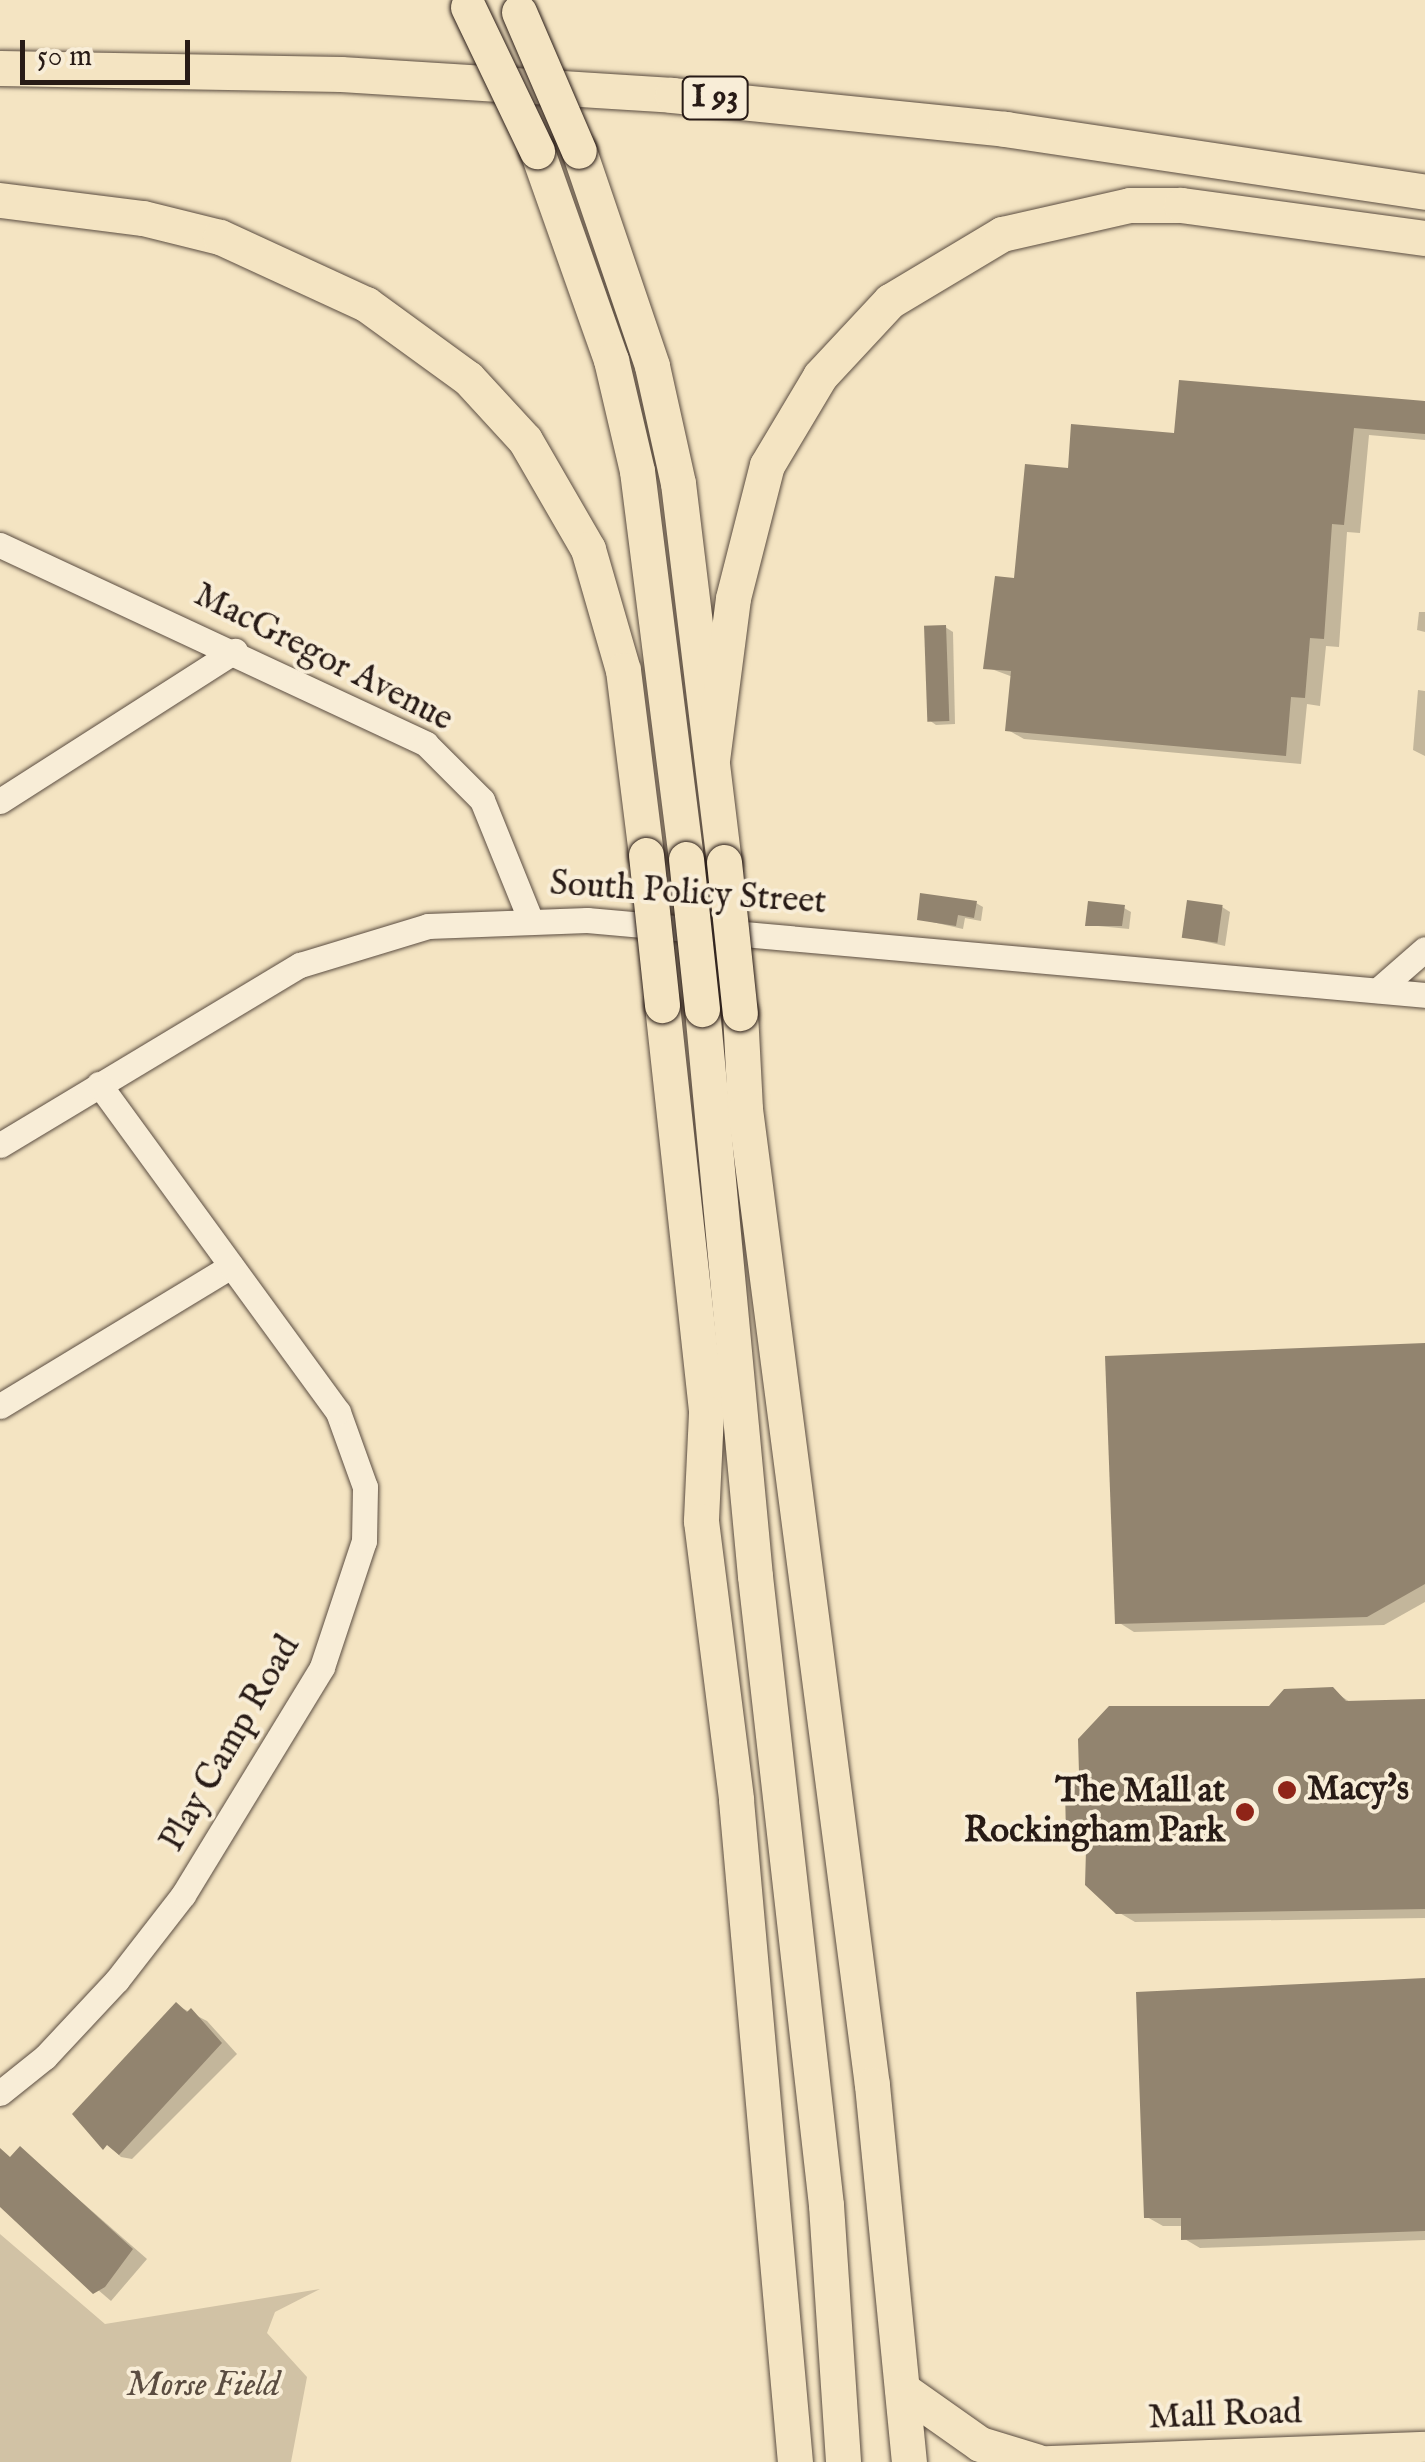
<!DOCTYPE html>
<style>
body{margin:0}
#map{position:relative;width:1425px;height:2462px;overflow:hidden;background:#f4e4c2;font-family:"IM FELL English",serif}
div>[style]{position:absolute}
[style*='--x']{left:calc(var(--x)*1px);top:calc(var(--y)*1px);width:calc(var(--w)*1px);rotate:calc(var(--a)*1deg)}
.green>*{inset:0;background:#d1c2a5}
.shadow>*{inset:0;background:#0003}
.building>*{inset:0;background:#92846f;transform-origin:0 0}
.roads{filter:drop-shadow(0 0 2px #5b4d41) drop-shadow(0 0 2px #5b4d41)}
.minor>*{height:25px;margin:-12.5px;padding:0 12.5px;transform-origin:12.5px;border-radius:12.5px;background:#f8edd7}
.major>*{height:30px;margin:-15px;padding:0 15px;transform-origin:15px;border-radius:15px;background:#f4e4c2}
.highway>*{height:35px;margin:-17.5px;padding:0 17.5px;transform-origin:17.5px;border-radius:17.5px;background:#f4e4c2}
.bridges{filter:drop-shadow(0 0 2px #281b16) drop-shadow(0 0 2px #281b16)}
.highway-bridge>*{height:35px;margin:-17.5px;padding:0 17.5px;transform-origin:17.5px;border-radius:17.5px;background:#f4e4c2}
.dots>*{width:28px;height:28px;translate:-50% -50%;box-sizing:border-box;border:5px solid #f8edd7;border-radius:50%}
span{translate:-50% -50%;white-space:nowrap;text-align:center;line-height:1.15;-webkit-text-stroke:8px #f8edd7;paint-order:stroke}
.shield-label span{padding:2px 8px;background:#f8edd7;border:2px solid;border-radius:8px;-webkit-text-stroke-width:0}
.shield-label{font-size:32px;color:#281b16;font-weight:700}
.street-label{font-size:35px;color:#281b16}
.poi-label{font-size:35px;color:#281b16;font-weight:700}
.left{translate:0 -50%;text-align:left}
.right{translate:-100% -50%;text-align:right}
.park-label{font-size:35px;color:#5b4d41;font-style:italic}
.scale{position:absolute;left:20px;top:40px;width:170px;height:45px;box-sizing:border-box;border:5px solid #281b16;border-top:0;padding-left:12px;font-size:30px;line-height:35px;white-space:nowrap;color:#281b16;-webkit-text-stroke:8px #f8edd7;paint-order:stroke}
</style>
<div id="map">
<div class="green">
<div style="clip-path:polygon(0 2234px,105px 2324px,320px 2289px,275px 2312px,267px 2333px,307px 2377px,291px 2462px,0 2462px)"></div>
</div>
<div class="shadow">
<div style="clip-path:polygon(1425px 403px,1425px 440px,1369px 435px,1360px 533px,1347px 532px,1339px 647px,1326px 646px,1320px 706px,1307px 704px,1301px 764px,1024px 739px,1008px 730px,1013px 677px,986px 667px,1016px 581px,1070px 470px,1177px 436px)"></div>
<div style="clip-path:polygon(1419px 612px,1425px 612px,1425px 632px,1417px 630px)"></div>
<div style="clip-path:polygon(945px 627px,953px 632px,955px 724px,936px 725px,929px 720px)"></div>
<div style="clip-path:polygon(1418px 690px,1425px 691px,1425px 756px,1413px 750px)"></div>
<div style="clip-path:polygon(976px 903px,983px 907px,981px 921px,965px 918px,963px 929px,919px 919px)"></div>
<div style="clip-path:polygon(1222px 907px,1230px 912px,1225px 946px,1185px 937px)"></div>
<div style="clip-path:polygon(1124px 908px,1131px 912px,1129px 929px,1088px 925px)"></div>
<div style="clip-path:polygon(1425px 1346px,1425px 1602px,1384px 1625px,1134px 1632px,1118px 1622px)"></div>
<div style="clip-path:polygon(1332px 1690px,1353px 1704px,1425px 1701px,1425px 1918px,1135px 1922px,1118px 1912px,1270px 1709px)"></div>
<div style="clip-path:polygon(1425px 1980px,1425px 2240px,1200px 2248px,1183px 2238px,1183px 2226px,1163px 2226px,1147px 2217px)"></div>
<div style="clip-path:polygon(176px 2005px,207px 2021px,237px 2054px,132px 2159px,121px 2157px,75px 2114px)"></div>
<div style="clip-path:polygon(21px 2149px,147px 2259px,111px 2301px,0 2206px,0 2166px)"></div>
</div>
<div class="building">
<div style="clip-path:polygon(1179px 380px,1425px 401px,1425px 434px,1354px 428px,1344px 525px,1332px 524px,1324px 639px,1310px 638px,1305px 698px,1291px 697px,1286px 756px,1005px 731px,1011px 671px,983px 669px,995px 576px,1014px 578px,1025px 464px,1068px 468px,1071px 424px,1174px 433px)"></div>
<div style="left:946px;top:625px;width:96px;height:22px;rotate:88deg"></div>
<div style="clip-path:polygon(920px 893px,977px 901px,974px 918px,958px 915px,956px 926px,917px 920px)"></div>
<div style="left:1187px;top:900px;width:36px;height:38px;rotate:8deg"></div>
<div style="clip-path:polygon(1088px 901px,1125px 905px,1122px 926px,1085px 926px)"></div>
<div style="clip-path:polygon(1425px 1343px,1425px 1584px,1367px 1617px,1115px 1624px,1105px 1356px)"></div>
<div style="clip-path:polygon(1333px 1687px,1346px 1701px,1425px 1699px,1425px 1909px,1116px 1914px,1085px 1885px,1086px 1850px,1066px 1838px,1065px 1786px,1079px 1773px,1078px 1739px,1109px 1706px,1269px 1706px,1284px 1689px)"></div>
<div style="clip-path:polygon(1425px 1978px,1425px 2231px,1181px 2240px,1181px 2218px,1144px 2218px,1136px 1992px)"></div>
<div style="clip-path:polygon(176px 2002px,187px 2012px,191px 2008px,222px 2043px,119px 2155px,107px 2145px,103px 2150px,72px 2114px)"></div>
<div style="clip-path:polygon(20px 2146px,133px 2249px,105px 2287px,93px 2294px,0 2207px,0 2148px,10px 2157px)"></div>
</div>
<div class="roads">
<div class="minor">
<div style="--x:0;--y:545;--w:470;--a:25"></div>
<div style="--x:426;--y:744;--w:79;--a:45"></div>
<div style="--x:482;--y:800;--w:128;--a:68"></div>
<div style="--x:0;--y:801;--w:279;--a:-32.6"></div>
<div style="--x:1378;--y:990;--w:62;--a:-41.1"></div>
<div style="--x:0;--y:1145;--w:350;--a:-31"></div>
<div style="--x:300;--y:965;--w:134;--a:-16.9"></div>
<div style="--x:428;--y:926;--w:159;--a:-2.2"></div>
<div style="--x:587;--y:920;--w:841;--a:5.11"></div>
<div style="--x:0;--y:1406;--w:270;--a:-31.2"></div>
<div style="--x:0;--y:2093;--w:58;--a:-38.7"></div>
<div style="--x:45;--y:2057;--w:105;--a:-46.9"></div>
<div style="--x:117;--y:1980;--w:108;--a:-52.2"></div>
<div style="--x:183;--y:1895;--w:267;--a:-58.6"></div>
<div style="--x:322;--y:1667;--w:133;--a:-71.6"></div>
<div style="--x:364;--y:1541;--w:54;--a:-88.9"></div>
<div style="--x:365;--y:1487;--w:80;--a:-109.8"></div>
<div style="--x:338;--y:1412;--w:406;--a:-126.1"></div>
</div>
<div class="major">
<div style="--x:1027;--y:2462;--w:398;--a:-2.2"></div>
</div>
<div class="highway">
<div style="--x:0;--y:68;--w:341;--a:1"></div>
<div style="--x:341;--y:74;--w:332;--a:3.6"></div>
<div style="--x:672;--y:95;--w:335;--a:5.8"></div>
<div style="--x:1005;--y:129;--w:425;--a:8.5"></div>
<div style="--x:537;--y:151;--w:222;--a:70.5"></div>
<div style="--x:611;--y:360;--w:114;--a:76.8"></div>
<div style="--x:637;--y:471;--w:391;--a:82.8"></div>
<div style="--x:579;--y:151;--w:227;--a:71.2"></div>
<div style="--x:652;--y:366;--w:120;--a:77.5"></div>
<div style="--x:678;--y:483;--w:382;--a:83.1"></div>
<div style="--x:0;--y:200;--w:144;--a:7.2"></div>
<div style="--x:143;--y:218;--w:79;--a:13.9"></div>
<div style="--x:220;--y:237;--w:161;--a:24.7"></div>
<div style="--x:366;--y:304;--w:126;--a:36"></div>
<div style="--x:468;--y:378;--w:84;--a:47.4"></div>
<div style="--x:525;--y:440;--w:126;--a:60"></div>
<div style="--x:588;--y:549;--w:126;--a:73.9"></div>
<div style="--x:623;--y:670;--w:186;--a:82.9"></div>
<div style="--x:712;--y:760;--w:163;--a:-82.6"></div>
<div style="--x:733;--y:598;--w:137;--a:-75.7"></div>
<div style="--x:767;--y:465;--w:104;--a:-59.2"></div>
<div style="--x:820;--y:376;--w:103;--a:-47"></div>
<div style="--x:890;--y:301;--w:131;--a:-30.9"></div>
<div style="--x:1002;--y:234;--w:131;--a:-12.8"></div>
<div style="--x:1130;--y:205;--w:51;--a:0"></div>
<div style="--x:1181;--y:205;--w:246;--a:7.7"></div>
<div style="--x:662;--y:1005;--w:410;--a:83.8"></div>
<div style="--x:706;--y:1413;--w:108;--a:92.7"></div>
<div style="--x:701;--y:1521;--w:281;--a:82.8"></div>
<div style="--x:736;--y:1800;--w:665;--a:84.91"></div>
<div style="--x:702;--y:1009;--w:569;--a:84.66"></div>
<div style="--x:755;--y:1576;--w:633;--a:83.56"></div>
<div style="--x:826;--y:2205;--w:258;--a:86.2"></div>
<div style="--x:740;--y:1013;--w:96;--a:87"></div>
<div style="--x:745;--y:1109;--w:984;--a:82.59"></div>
<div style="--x:872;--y:2085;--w:379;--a:84.4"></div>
<div style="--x:902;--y:2389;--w:95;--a:35.2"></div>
<div style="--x:980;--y:2444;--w:59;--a:16.9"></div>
</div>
</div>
<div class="bridges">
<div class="highway-bridge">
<div style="--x:468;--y:7;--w:160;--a:64.4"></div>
<div style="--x:519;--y:12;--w:151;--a:66.7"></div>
<div style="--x:646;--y:855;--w:151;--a:83.9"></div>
<div style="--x:686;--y:859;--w:151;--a:83.9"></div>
<div style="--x:724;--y:862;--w:152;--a:84"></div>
</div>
</div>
<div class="dots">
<div style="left:1287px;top:1790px;background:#8f2418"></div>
<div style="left:1245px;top:1812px;background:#8f2418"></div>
</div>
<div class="shield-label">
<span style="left:715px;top:98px">I 93</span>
</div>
<div class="street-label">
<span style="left:323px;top:658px;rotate:27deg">MacGregor Avenue</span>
<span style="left:688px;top:894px;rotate:4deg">South Policy Street</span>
<span style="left:231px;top:1744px;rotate:-60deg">Play Camp Road</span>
<span style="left:1225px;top:2416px;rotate:-2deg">Mall Road</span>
</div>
<div class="poi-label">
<span class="left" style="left:1307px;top:1790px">Macy's</span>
<span class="right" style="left:1225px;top:1812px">The Mall at<br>Rockingham Park</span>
</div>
<div class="park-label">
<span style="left:203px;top:2386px">Morse Field</span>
</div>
<div class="scale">50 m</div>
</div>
